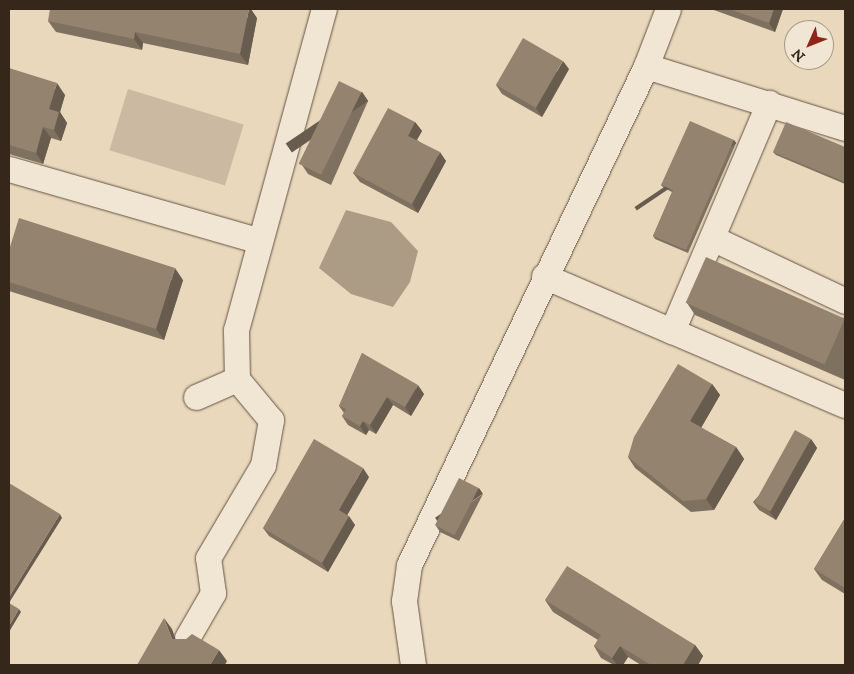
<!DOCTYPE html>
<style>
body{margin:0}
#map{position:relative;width:854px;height:674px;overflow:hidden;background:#e9d8bc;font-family:"IM FELL DW Pica",serif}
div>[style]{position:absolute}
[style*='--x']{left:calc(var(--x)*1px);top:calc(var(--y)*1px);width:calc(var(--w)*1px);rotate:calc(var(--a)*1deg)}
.green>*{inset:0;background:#cbbaa1;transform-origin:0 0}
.water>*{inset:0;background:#ac9c85}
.roads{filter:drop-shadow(0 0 1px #635343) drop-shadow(0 0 1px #635343)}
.minor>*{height:25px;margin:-12.5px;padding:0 12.5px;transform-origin:12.5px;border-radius:12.5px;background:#f1e6d3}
.wall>*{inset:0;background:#7e715f}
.shaded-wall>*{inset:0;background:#675c4e;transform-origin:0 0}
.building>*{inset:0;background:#93836f;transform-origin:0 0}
span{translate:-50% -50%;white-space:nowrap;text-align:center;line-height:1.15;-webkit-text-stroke:5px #f1e6d3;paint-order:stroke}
.frame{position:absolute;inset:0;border:10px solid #36271b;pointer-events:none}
.north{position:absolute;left:784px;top:20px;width:50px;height:50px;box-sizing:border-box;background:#f1e6d3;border:1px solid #a69a89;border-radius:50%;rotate:226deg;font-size:14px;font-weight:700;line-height:20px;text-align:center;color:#36271b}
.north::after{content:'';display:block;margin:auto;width:18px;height:22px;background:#8f2418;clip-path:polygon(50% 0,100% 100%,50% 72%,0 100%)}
</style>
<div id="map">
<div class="green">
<div style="left:128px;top:89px;width:121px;height:64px;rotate:17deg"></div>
</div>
<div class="water">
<div style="clip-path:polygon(346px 210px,391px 222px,418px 251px,410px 282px,393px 307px,351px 294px,319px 268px)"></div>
</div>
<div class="roads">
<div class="minor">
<div style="--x:646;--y:66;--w:208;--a:17.3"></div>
<div style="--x:9;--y:169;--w:261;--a:16"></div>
<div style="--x:712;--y:238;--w:147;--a:25.3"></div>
<div style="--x:544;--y:276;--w:139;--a:23.3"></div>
<div style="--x:672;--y:331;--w:248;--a:-67"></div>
<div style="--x:672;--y:331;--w:188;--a:23.2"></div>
<div style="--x:196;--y:397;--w:45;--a:-23.7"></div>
<div style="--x:187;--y:638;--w:52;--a:-60"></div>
<div style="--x:213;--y:593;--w:35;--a:-98"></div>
<div style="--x:208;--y:558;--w:108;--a:-59.4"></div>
<div style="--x:263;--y:465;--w:46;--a:-79.9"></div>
<div style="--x:271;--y:420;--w:53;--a:-129.7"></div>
<div style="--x:237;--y:379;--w:49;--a:-91.2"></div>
<div style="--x:236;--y:330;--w:333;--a:-74.7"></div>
<div style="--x:413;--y:665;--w:65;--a:-98"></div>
<div style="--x:404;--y:601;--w:36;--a:-82"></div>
<div style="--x:409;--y:565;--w:552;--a:-64.59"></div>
<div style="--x:646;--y:66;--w:61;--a:-68.9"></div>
</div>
</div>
<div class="wall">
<div style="clip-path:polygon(711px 9px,783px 9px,775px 32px)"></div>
<div style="clip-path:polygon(257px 18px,248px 65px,143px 43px,142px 50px,56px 32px,48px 21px)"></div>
<div style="clip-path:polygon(9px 68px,65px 95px,60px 112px,67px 123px,61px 141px,51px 138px,43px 164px,9px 154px)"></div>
<div style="clip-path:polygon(569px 69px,542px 117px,502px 94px,496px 85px)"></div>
<div style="clip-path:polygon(362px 92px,368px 101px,331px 185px,308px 174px,302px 165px)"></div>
<div style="clip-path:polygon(415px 122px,422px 131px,417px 140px,446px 161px,418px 213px,360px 182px,353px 173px)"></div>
<div style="clip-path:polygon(734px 140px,736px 143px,688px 253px,655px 239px,653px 236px,672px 192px,664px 188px,661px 185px)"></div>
<div style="clip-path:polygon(845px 147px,845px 184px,776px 155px,773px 152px)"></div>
<div style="clip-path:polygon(183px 280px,164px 340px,9px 291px,9px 282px)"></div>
<div style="clip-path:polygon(687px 303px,845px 318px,845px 380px,695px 315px)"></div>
<div style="clip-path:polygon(362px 353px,424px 394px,411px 416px,393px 405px,376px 434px,369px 430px,366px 435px,348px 425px,342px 416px,344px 413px,339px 406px)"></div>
<div style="clip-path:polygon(712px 384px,720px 395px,701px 428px,736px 447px,744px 459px,714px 510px,691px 512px,635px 468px,628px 457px)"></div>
<div style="clip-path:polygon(811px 439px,817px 448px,776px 520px,759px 510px,753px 502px)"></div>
<div style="clip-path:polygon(369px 477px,347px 515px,355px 525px,328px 572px,269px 536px,263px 528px)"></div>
<div style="clip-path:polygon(483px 494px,459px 541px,440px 532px,436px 526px)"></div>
<div style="clip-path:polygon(845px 518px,845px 594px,822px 580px,814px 569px)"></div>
<div style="clip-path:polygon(545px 600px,695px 645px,703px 656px,698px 665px,641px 665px,628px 657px,623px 665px,614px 665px,601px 658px,594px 646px,598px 640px,553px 612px)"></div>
</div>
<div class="shaded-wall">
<div style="clip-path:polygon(249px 9px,251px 9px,257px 18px,248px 65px,240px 54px)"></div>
<div style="clip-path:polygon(774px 9px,783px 9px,775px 32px,769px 23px)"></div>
<div style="clip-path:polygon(135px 32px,143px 43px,142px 50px,134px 39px)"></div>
<div style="clip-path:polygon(563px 61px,569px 69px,542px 117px,536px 108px)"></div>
<div style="clip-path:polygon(57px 83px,65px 95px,60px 112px,67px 123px,61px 141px,54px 130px,49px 109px)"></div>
<div style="left:362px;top:92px;width:11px;height:92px;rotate:56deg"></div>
<div style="clip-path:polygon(415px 122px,422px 131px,414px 144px,408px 136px)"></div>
<div style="clip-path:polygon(43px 127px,51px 138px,43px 164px,36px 153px)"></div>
<div style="left:734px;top:140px;width:4px;height:120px;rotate:56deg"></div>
<div style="clip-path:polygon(440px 152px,446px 161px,418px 213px,412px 204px)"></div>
<div style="clip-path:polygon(175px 268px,183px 280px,164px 340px,156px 329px)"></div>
<div style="clip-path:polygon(712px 384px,720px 395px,698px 433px,690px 421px)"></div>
<div style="clip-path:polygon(418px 385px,424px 394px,411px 416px,405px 407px)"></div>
<div style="clip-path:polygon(387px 397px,393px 405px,376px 434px,370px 425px)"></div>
<div style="clip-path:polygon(363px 421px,369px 430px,366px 435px,360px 426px)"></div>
<div style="clip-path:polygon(811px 439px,817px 448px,776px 520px,769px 511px)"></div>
<div style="clip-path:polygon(736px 447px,744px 459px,714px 510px,706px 499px)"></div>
<div style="clip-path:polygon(363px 468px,369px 477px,345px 519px,339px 510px)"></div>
<div style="left:479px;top:488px;width:7px;height:53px;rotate:56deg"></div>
<div style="clip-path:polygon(60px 514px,62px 518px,9px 603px,9px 597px)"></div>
<div style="clip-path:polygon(349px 516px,355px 525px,328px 572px,322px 563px)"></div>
<div style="clip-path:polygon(19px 609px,21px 612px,9px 632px,9px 626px)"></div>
<div style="clip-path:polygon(164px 618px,172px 629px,180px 651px,172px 639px)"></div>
<div style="clip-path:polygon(695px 645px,703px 656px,698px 665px,683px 665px)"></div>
<div style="clip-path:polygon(620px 646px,628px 657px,623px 665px,617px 665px,612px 658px)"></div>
<div style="clip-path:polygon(219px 650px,227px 661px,225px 665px,210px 665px)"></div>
</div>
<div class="building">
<div style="clip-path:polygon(50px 9px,249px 9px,240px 54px,135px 32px,134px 39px,48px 21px)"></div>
<div style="clip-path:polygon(729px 9px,774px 9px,769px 23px)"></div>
<div style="left:523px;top:38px;width:46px;height:54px;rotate:30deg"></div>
<div style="clip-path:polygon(9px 68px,57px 83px,49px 109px,59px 112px,54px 130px,43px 127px,36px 153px,9px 145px)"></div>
<div style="left:339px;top:81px;width:25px;height:92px;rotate:26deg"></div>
<div style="clip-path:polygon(388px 108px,415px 122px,408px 136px,440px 152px,412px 204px,353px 173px)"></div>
<div style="clip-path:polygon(690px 121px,734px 140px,686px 250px,653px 236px,673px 190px,661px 185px)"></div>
<div style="clip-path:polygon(786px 122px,845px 147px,845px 182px,773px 152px)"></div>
<div style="clip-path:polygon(19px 218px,175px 268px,156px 329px,9px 282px,9px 250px)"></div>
<div style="left:706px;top:257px;width:152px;height:50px;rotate:24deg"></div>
<div style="clip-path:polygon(362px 353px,418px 385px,405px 407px,387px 397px,370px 425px,363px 421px,360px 426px,342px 416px,346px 409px,339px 406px)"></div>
<div style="clip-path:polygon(678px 364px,712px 384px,690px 421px,736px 447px,706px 499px,683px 501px,628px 457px,634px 437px)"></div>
<div style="left:795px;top:430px;width:18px;height:83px;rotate:29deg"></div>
<div style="clip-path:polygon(314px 439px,363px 468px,339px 510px,349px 516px,322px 563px,263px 528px)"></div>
<div style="left:459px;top:478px;width:22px;height:53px;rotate:27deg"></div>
<div style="clip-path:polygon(9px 483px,60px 514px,9px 597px)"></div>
<div style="clip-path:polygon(845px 518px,845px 588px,814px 569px)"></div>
<div style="clip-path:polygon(567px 566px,695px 645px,683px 665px,651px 665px,620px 646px,612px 658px,594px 646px,601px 635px,545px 600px)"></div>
<div style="clip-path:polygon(9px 603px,19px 609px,9px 626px)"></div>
<div style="clip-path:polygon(164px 618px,172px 639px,186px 639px,192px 634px,219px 650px,210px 665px,137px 665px)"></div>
</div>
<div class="frame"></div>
<div class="north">N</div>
</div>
